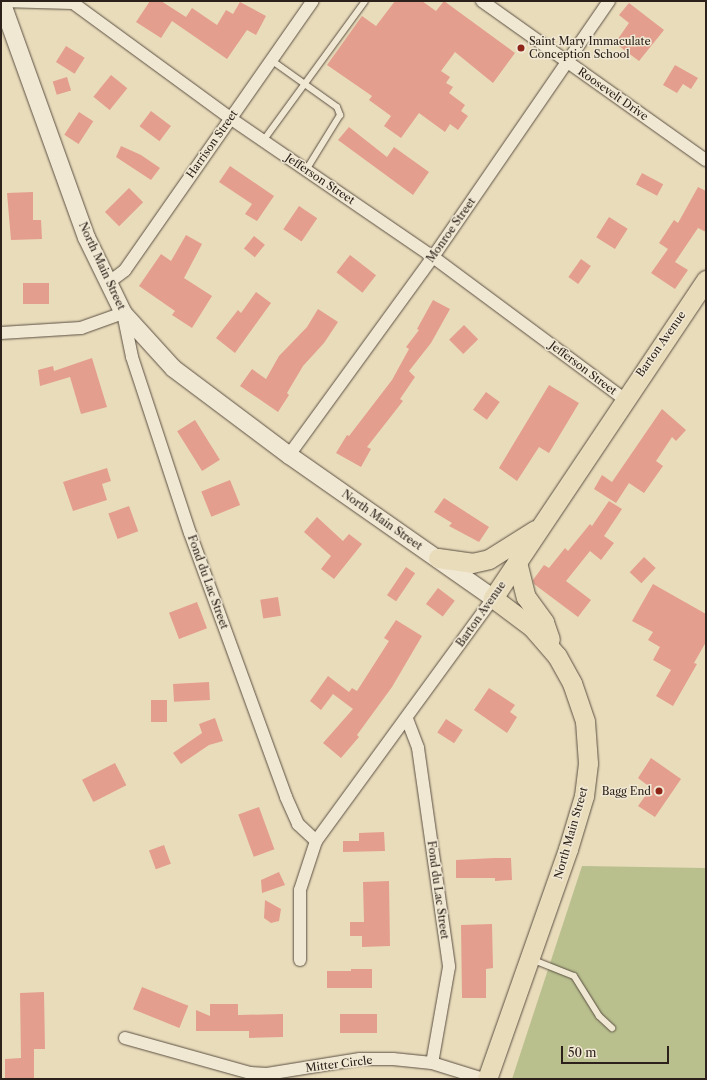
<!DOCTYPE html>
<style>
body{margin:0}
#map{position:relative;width:707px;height:1080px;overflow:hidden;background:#e9dcbb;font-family:"Libre Caslon Text",serif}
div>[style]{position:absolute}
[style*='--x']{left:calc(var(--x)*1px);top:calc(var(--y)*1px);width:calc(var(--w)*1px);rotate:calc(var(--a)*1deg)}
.green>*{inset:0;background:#b9c08e}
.building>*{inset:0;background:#e49e8d;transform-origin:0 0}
.roads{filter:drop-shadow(0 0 1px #5b5043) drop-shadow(0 0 1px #5b5043)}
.service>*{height:6px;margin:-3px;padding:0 3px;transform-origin:3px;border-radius:3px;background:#f1e8d3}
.minor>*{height:12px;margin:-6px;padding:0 6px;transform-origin:6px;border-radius:6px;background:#f1e8d3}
.secondary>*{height:17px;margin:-8.5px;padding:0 8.5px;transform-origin:8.5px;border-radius:8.5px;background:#f1e8d3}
.primary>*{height:19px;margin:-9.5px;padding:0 9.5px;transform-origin:9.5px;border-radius:9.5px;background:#e9dcbb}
.dots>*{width:11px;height:11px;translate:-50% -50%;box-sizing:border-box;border:2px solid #f1e8d3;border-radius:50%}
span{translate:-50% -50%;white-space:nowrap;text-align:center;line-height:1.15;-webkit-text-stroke:3px #f1e8d3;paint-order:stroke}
.poi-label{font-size:11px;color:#2c211b}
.left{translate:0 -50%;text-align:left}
.right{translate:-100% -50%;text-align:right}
.street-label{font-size:11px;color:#2c211b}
.frame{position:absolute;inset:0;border:2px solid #2c211b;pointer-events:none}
.scale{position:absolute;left:561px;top:1046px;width:108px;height:18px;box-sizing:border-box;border:2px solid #2c211b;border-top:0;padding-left:5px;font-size:12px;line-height:14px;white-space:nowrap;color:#2c211b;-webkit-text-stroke:3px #f1e8d3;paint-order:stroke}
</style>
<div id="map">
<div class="green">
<div style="clip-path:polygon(582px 866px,706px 868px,706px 1079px,512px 1079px)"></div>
</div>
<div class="building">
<div style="clip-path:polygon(150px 1px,161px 1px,186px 17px,192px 8px,217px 25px,226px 10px,233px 14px,240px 2px,266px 16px,256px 35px,247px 30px,227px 59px,172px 21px,161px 38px,136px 22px)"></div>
<div style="clip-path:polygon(395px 1px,422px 1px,436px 11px,444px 1px,515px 53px,493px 83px,455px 52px,441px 71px,450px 77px,446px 83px,453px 87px,449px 93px,465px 105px,461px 111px,468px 116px,458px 130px,450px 124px,445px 132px,419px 113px,401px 138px,384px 126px,391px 116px,369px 100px,372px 96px,327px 65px,362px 16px,376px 26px)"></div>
<div style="clip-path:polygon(629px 3px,664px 30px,639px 61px,615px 43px,629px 23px,619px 15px)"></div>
<div style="left:66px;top:46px;width:22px;height:19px;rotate:32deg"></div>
<div style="clip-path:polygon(675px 65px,698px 78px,691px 89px,683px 84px,677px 93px,663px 85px)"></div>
<div style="left:111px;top:75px;width:21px;height:28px;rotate:39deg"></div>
<div style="left:67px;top:77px;width:14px;height:15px;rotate:73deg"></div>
<div style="left:151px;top:111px;width:25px;height:19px;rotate:37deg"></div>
<div style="left:79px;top:112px;width:17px;height:27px;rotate:33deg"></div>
<div style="clip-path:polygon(349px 127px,387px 157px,394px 147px,429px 172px,413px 195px,338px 140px)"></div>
<div style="clip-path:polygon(121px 146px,141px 155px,160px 168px,151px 180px,116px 157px)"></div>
<div style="clip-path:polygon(230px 166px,274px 196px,257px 221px,245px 214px,252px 204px,219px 182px)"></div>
<div style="left:642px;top:173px;width:24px;height:13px;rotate:28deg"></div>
<div style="clip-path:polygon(698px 187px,706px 191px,706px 232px,698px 228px,675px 262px,688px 270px,675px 289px,651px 273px,668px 249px,659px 243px,674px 220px,678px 223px)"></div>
<div style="left:129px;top:188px;width:20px;height:34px;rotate:45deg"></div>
<div style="clip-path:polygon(33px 192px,33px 220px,41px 220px,42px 239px,11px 240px,7px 193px)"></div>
<div style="left:299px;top:206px;width:22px;height:28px;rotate:34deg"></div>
<div style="left:609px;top:217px;width:22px;height:24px;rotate:32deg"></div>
<div style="clip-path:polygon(186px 235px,202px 244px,184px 278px,212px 296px,192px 328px,172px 315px,175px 311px,139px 286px,161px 254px,171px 261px)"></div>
<div style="left:254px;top:236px;width:14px;height:16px;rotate:39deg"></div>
<div style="left:350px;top:255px;width:33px;height:22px;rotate:38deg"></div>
<div style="left:581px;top:259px;width:12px;height:22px;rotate:35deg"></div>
<div style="left:49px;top:283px;width:21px;height:26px;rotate:90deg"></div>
<div style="clip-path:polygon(256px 292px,271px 303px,235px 353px,216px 338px,238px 310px,241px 313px)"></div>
<div style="clip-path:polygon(433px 300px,450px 309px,431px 343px,409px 371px,415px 377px,400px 399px,403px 401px,367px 447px,371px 449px,361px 467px,336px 453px,347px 435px,349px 436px,392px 380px,409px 349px,406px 347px,419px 330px,417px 329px)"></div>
<div style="clip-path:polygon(318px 309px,338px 322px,324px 343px,303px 366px,287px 393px,289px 395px,278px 412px,240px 386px,252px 369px,266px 379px,279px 356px,307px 327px)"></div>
<div style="left:464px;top:325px;width:20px;height:21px;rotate:45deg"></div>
<div style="clip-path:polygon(92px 358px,107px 407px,81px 414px,70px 377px,40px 386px,38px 370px,53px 366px,54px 371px)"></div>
<div style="clip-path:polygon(549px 385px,579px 403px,549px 453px,539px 447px,517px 481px,499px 468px)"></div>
<div style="left:486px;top:392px;width:17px;height:22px;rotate:36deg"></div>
<div style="clip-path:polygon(662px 409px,686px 430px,676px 441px,672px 437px,656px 461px,663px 466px,644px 493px,629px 483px,616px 503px,594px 489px,602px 475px,612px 482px)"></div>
<div style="left:195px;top:420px;width:47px;height:21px;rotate:58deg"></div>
<div style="clip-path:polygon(107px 468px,111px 481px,102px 484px,107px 500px,73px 511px,63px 482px)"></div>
<div style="left:230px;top:480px;width:27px;height:31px;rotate:68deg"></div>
<div style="clip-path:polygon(444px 498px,489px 527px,479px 542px,449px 526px,452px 523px,434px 512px)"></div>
<div style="clip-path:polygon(609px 501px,622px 509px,604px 536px,614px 543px,601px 560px,590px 551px,566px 581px,591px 600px,578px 617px,534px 584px,533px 580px,544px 565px,549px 568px,565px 548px,568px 551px,590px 524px,592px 526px)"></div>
<div style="left:129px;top:506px;width:27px;height:22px;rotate:70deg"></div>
<div style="clip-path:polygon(317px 517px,343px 541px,349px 534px,362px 544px,334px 579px,321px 569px,331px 556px,304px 532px)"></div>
<div style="left:644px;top:557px;width:16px;height:21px;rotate:43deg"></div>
<div style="left:406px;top:567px;width:11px;height:34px;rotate:34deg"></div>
<div style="clip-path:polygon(653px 584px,706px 614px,706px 642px,694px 663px,697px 664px,673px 706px,656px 696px,671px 670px,653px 660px,660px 647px,648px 640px,653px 632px,632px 621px)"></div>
<div style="left:438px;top:588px;width:21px;height:20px;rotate:37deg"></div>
<div style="left:278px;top:597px;width:19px;height:18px;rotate:81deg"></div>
<div style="left:197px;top:602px;width:28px;height:30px;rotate:69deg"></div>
<div style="clip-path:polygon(396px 620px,422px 636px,392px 687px,357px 735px,359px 737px,341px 758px,323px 743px,353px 709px,333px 694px,321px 710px,310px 701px,328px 676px,349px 692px,352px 688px,357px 691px,389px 641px,384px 638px)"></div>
<div style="left:209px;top:682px;width:18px;height:36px;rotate:87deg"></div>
<div style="clip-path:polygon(489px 688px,515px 705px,510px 712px,517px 717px,507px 733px,474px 710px)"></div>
<div style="left:151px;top:700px;width:16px;height:22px"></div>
<div style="clip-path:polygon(215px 718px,223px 741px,209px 745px,181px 764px,173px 753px,202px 733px,199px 724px)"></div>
<div style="left:446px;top:719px;width:20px;height:16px;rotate:33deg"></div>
<div style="clip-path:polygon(651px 758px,681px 779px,655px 817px,638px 806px,651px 788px,638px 778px)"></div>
<div style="left:115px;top:763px;width:25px;height:37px;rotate:63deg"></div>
<div style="left:259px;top:807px;width:45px;height:22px;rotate:70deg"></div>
<div style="clip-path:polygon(384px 832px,385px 851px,343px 852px,343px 841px,359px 841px,359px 833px)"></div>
<div style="left:164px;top:845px;width:20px;height:16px;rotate:70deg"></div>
<div style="clip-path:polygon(494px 858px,511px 858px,512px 880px,495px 881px,495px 878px,456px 878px,456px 860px)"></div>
<div style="clip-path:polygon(279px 872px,285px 885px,262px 893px,261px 880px)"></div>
<div style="clip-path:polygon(389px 881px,390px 946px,362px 947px,362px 936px,350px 936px,350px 922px,364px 922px,363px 882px)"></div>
<div style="clip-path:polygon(265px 900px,281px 909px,279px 921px,271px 923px,264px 918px)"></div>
<div style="clip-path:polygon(492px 924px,493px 968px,486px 969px,486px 998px,462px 998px,461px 925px)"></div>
<div style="clip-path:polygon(351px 969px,372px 969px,372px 988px,327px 988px,327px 971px,351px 971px)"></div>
<div style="left:142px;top:987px;width:50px;height:24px;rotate:22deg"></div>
<div style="clip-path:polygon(44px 992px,45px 1049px,34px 1049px,34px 1079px,5px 1079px,5px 1059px,21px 1058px,20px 993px)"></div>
<div style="clip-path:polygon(210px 1004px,238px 1004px,238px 1015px,283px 1014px,283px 1037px,249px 1038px,249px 1031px,196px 1031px,196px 1010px,210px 1016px)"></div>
<div style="left:340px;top:1014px;width:37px;height:19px"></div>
</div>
<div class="roads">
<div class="service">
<div style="--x:271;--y:60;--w:81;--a:35.5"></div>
<div style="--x:337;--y:107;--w:9;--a:69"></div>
<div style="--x:340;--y:115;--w:65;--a:121.7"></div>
<div style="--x:263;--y:141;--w:173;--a:-53.9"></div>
<div style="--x:531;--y:959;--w:46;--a:21.6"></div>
<div style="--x:574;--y:976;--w:47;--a:58"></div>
<div style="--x:599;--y:1016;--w:18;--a:43"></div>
</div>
<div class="minor">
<div style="--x:1;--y:1;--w:72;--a:1.6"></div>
<div style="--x:73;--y:3;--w:195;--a:36.2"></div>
<div style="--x:230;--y:118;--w:246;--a:34.4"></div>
<div style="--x:433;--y:257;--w:238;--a:36.6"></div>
<div style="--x:482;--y:1;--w:275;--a:35.4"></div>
<div style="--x:108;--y:283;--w:21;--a:-37"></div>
<div style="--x:125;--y:270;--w:328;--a:-55.1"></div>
<div style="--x:1;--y:333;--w:80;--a:-3.6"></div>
<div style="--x:81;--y:328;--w:45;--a:-19.7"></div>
<div style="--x:123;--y:313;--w:45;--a:78.4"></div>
<div style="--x:132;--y:357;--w:185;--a:71.8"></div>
<div style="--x:190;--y:533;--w:281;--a:70"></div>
<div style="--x:286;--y:797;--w:30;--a:66"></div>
<div style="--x:298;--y:824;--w:25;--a:43"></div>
<div style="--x:289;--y:455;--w:245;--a:-54"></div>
<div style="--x:433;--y:257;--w:311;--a:-55.5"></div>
<div style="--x:407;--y:719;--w:31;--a:69"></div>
<div style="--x:418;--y:748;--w:221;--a:81.9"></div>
<div style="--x:449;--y:967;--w:97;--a:100"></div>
<div style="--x:300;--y:960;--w:70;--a:-90"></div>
<div style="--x:300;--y:890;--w:52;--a:-71.9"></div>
<div style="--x:316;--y:841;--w:301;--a:-53.9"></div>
<div style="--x:125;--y:1038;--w:130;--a:15.6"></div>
<div style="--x:250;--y:1073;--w:17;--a:3"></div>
<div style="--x:267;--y:1074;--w:94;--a:-9.2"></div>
<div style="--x:360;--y:1059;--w:33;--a:0"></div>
<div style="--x:393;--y:1059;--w:39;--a:6"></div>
<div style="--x:432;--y:1063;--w:53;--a:17.4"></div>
</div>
<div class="secondary">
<div style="--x:1;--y:1;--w:251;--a:70.2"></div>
<div style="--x:86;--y:237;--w:85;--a:64"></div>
<div style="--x:123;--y:313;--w:74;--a:47.7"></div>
<div style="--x:173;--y:368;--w:145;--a:36.9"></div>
<div style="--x:289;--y:455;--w:249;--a:35"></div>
</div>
<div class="primary">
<div style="--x:438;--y:558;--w:34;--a:8"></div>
<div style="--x:472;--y:563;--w:17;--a:-13"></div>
<div style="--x:489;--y:559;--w:54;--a:-32.2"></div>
<div style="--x:517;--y:562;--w:36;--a:76"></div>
<div style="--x:526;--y:597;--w:31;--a:54"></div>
<div style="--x:544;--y:622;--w:18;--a:71"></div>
<div style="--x:487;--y:1079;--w:244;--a:-70.6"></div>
<div style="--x:568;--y:849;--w:55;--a:-73.2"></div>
<div style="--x:584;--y:796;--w:33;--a:-83"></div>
<div style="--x:588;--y:763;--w:42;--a:-94.1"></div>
<div style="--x:585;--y:721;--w:40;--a:-108.9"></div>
<div style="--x:572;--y:683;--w:31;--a:-119"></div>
<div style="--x:557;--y:656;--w:37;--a:-131"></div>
<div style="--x:533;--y:628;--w:50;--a:-143.1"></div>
<div style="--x:493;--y:598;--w:383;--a:-56.2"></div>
</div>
</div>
<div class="dots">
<div style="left:521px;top:48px;background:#8f2418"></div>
<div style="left:659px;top:791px;background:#8f2418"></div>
</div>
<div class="poi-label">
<span class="left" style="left:529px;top:48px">Saint Mary Immaculate<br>Conception School</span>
<span class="right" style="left:651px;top:791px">Bagg End</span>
</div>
<div class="street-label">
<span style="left:613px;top:94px;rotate:35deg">Roosevelt Drive</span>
<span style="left:212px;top:144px;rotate:-55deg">Harrison Street</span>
<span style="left:320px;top:179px;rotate:34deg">Jefferson Street</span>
<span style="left:451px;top:230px;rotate:-55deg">Monroe Street</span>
<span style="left:102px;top:266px;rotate:65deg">North Main Street</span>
<span style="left:661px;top:344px;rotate:-55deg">Barton Avenue</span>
<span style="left:583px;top:368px;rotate:37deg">Jefferson Street</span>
<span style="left:382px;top:520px;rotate:35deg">North Main Street</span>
<span style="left:208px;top:582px;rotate:70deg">Fond du Lac Street</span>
<span style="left:481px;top:614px;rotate:-55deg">Barton Avenue</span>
<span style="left:571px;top:833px;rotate:-74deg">North Main Street</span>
<span style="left:438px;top:890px;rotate:82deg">Fond du Lac Street</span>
<span style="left:339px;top:1064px;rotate:-7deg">Mitter Circle</span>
</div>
<div class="frame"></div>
<div class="scale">50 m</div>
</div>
